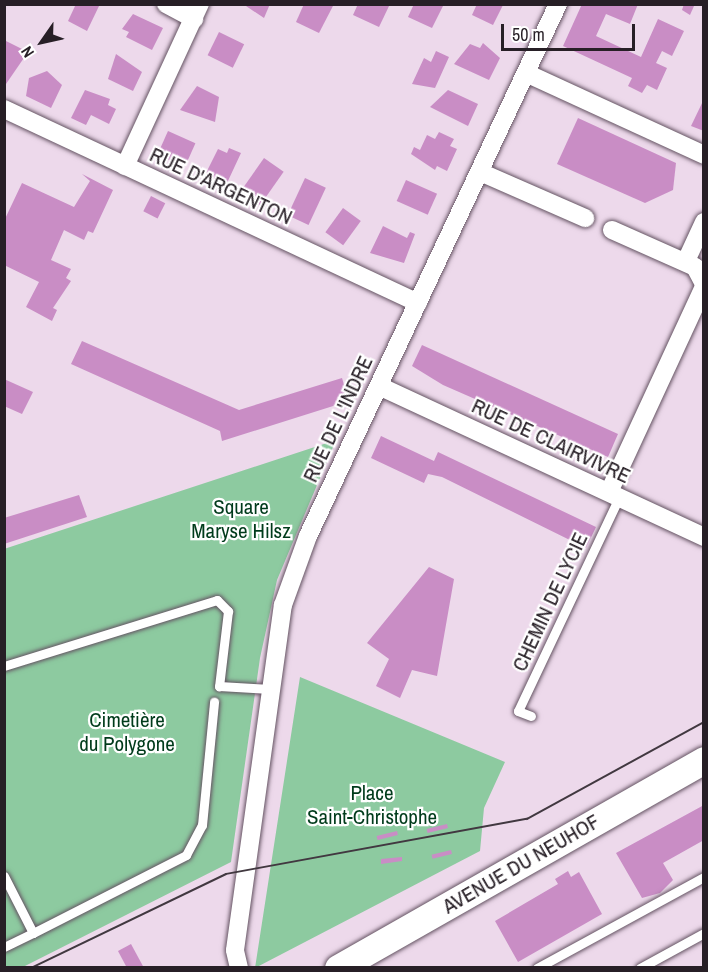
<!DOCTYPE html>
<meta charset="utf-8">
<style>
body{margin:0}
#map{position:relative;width:708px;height:972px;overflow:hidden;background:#edd9eb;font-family:"Archivo Narrow",sans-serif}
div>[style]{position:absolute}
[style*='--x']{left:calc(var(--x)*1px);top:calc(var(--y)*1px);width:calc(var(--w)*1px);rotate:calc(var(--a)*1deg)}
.green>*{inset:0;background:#8dcaa0}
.building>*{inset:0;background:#c98dc5;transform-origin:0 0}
.roads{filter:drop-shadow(0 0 2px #645362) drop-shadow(0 0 2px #645362)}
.lane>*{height:9px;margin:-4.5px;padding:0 4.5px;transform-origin:4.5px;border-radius:4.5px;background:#fff}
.street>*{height:18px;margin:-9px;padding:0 9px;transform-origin:9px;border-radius:9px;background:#fff}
.secondary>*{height:27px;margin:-13.5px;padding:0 13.5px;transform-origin:13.5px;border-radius:13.5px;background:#fff}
.tram>*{height:1.5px;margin:-0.75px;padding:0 0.75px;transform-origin:0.75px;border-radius:0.75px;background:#413840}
span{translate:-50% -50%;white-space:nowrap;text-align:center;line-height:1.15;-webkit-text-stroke:4.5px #fff;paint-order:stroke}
.street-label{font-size:21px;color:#271f26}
.park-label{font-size:21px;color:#003b1b}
.frame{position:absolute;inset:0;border:6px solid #271f26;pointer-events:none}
.north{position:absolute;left:12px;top:12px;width:60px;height:60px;-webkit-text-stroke:4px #fff;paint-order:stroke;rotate:236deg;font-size:16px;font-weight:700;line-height:24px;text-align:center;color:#271f26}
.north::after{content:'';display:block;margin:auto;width:21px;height:27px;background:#271f26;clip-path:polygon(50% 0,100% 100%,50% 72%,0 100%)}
.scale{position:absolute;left:501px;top:24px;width:134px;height:27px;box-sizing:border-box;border:3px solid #271f26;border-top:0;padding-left:8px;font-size:18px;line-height:21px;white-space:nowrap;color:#271f26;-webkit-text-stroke:4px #fff;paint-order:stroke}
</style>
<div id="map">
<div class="green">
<div style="clip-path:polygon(336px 440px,277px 580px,260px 658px,231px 862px,21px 968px,4px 967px,4px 549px)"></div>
<div style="clip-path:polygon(300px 677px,505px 762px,484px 808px,480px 851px,255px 968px)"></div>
</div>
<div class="building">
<div style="clip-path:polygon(76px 4px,100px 4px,87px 31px,68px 21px)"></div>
<div style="clip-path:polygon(243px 4px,270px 4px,264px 18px)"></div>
<div style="clip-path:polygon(304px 4px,334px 4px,319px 33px,296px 22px)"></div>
<div style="clip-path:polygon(358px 4px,390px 4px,379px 27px,353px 15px)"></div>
<div style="clip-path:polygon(414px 4px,444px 4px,432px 28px,408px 17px)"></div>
<div style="clip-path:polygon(477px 4px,503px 5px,493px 25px,472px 15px)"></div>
<div style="clip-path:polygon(582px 4px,638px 4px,630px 24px,606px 14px,596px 36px,641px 57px,658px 19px,684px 31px,672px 56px,662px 51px,656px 63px,667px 68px,657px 90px,647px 85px,642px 93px,628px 86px,632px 78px,563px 46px)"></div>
<div style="clip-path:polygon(684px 4px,694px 6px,690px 15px,682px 10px)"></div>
<div style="clip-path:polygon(133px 14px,163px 28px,152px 50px,126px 37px,129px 32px,122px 29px)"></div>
<div style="left:219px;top:32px;width:28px;height:26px;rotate:26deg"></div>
<div style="clip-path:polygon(4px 40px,28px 52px,6px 84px,4px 83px)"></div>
<div style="clip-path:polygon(483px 43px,500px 58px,489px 80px,454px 64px,470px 44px,480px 48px)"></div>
<div style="clip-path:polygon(436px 51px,449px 57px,435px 88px,412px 84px,424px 58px,431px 62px)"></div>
<div style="clip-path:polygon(116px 54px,142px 72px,133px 91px,108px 79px)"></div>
<div style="clip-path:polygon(47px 71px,62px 85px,51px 108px,26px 96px,29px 78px)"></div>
<div style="clip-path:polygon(197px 86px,219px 97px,215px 122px,180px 110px)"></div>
<div style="clip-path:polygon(85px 90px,110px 99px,108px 105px,116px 109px,109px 124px,91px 115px,86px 125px,71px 118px)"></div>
<div style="clip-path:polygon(448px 90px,478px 104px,468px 126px,430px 107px)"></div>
<div style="clip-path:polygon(704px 99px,704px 131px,691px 126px)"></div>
<div style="clip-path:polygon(578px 118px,676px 163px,673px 190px,645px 203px,557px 164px)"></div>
<div style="left:168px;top:131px;width:30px;height:26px;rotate:24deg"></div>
<div style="clip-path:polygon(439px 132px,454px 139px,450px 146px,457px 149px,447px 171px,437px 166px,435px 170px,411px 154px,414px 147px,420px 150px,427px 135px,435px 139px)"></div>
<div style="clip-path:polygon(229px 148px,241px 153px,227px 183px,221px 184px,206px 173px,218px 149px,227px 153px)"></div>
<div style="left:264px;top:158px;width:24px;height:41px;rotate:35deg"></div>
<div style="clip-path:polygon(82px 174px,113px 190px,93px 233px,88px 231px,84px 240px,64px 230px,51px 260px,71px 269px,66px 278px,71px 281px,53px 308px,57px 310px,52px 321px,26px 307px,39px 282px,4px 265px,4px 221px,22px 183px,74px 207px,90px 181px)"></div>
<div style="left:305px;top:178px;width:23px;height:41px;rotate:25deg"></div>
<div style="left:406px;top:180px;width:34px;height:23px;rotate:24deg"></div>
<div style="left:151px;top:196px;width:16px;height:17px;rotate:27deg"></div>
<div style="left:343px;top:208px;width:22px;height:30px;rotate:36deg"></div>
<div style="clip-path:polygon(383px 226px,407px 238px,410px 232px,415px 234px,404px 263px,370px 253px)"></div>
<div style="clip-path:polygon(82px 341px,239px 410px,342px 378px,349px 401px,222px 441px,220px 431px,71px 364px)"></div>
<div style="clip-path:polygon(422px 345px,618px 434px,608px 457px,443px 385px,412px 366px)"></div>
<div style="clip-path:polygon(4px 379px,33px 392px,22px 414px,4px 406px)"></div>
<div style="clip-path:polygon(381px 436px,434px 461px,438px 452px,596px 527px,586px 548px,442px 477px,428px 474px,424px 483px,371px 458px)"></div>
<div style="clip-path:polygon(79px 495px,87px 517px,4px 544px,4px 518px)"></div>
<div style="clip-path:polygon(429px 567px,454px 579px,437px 676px,412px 670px,400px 698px,376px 686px,389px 659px,367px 643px)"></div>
<div style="clip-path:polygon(704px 805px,704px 840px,663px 863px,673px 880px,660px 893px,642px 898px,616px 853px)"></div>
<div style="left:447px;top:824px;width:4px;height:21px;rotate:76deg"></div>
<div style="left:397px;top:831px;width:4px;height:21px;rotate:76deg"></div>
<div style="left:451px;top:850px;width:4px;height:20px;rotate:76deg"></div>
<div style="clip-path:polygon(402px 857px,402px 861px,381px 864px,381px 859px)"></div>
<div style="clip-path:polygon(568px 871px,571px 877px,579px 872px,602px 914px,518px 962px,495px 921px,558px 884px,555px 879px)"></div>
<div style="clip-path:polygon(131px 944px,144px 968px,127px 968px,118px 951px)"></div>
</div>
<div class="roads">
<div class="lane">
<div style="--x:4;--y:666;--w:223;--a:-17.2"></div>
<div style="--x:217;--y:600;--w:16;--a:45"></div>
<div style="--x:228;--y:611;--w:76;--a:96.8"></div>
<div style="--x:219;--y:686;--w:51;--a:3.4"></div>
<div style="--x:531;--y:716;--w:14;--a:-159"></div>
<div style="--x:518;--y:711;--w:237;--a:-64.7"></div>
<div style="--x:4;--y:876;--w:64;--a:63"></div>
<div style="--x:33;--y:933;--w:172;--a:-27"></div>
<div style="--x:186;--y:855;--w:34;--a:-62"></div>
<div style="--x:202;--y:825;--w:124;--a:-84.4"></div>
<div style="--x:4;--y:947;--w:32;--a:-26"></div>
<div style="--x:537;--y:968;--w:190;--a:-28.6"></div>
<div style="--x:640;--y:968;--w:73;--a:-28.7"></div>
</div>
<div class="street">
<div style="--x:166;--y:4;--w:32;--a:28"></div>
<div style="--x:526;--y:73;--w:196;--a:24.7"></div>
<div style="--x:4;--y:109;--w:457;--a:25.1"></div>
<div style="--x:125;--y:166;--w:179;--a:-65.2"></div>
<div style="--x:480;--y:172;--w:115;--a:23.7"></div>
<div style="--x:612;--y:230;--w:91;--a:24"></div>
<div style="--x:695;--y:267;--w:19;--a:62"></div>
<div style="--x:686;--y:261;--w:43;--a:-65.2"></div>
<div style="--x:379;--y:386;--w:358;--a:24.9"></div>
<div style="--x:609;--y:492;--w:227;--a:-65.2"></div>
<div style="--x:239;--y:968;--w:18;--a:-103"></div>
<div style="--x:235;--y:950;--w:348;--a:-82.1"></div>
<div style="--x:283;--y:605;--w:73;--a:-70.1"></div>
<div style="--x:308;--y:536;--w:588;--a:-64.83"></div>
</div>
<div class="secondary">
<div style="--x:338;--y:968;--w:421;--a:-29.6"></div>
</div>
</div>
<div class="tram">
<div style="--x:31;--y:968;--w:216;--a:-25.7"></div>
<div style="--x:226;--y:874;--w:306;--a:-10.4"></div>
<div style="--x:527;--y:819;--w:202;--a:-28.7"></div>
</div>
<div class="street-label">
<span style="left:221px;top:186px;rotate:25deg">RUE D'ARGENTON</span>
<span style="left:338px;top:419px;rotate:-65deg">RUE DE L'INDRE</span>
<span style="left:551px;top:441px;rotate:25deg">RUE DE CLAIRVIVRE</span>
<span style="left:550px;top:602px;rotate:-65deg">CHEMIN DE LYCIE</span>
<span style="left:521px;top:864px;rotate:-30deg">AVENUE DU NEUHOF</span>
</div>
<div class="park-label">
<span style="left:241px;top:519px">Square<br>Maryse Hilsz</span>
<span style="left:127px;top:732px">Cimetière<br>du Polygone</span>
<span style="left:372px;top:805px">Place<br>Saint-Christophe</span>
</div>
<div class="frame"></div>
<div class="north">N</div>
<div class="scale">50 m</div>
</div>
